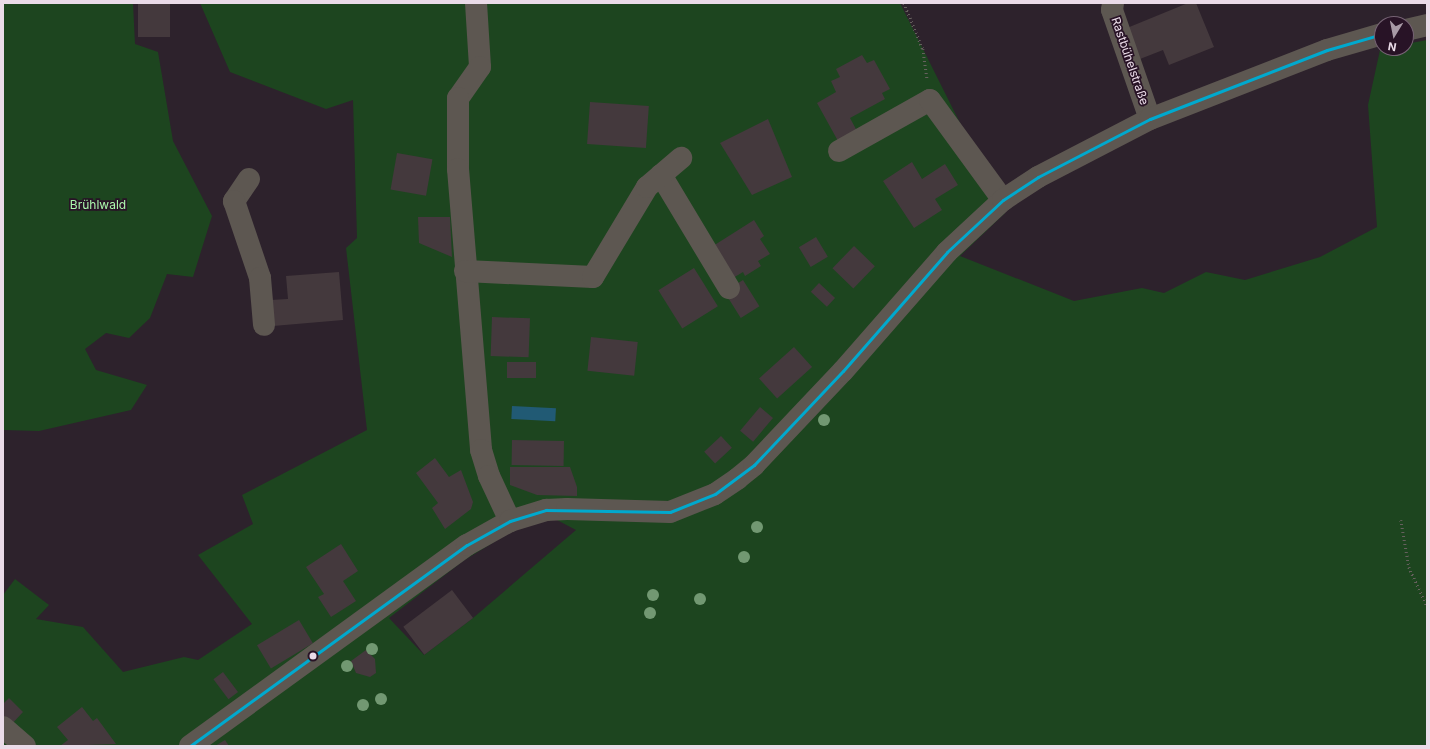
<!DOCTYPE html>
<meta charset="utf-8">
<style>
body{margin:0}
#map{position:relative;width:1430px;height:749px;overflow:hidden;background:#2d222c;font-family:Inter,sans-serif}
div>[style]{position:absolute}
[style*='--x']{left:calc(var(--x)*1px);top:calc(var(--y)*1px);width:calc(var(--w)*1px);rotate:calc(var(--a)*1deg)}
.green>*{inset:0;background:#1d451f}
.water>*{inset:0;background:#215a74;transform-origin:0 0}
.building>*{inset:0;background:#44393d;transform-origin:0 0}
.path>*{height:2.5px;margin-top:-1.25px;transform-origin:0;background:repeating-linear-gradient(90deg,#66605e 0 1px,transparent 0 4px)}
.minor>*{height:22px;margin:-11px;padding:0 11px;transform-origin:11px;border-radius:11px;background:#5d5751}
.bus-1>*{height:3px;margin:-1.5px;padding:0 1.5px;transform-origin:1.5px;border-radius:1.5px;background:#00a9ce}
.trees>*{width:12px;height:12px;margin:-6px;border-radius:50%;background:#729872}
.dots>*{width:11px;height:11px;translate:-50% -50%;box-sizing:border-box;border:2px solid #281326;border-radius:50%}
span{translate:-50% -50%;white-space:nowrap;text-align:center;line-height:1.15;-webkit-text-stroke:3.5px #281326;paint-order:stroke}
.street-label{font-size:12px;color:#eadbe8}
.park-label{font-size:12px;color:#abf8ac}
.frame{position:absolute;inset:0;border:4px solid #eadbe8;pointer-events:none}
.north{position:absolute;left:1374px;top:16px;width:40px;height:40px;box-sizing:border-box;background:#281326;border:1px solid #766374;border-radius:50%;rotate:190deg;font-size:11px;font-weight:700;line-height:16px;text-align:center;color:#eadbe8}
.north::after{content:'';display:block;margin:auto;width:14px;height:18px;background:#a89aa6;clip-path:polygon(50% 0,100% 100%,50% 72%,0 100%)}
</style>
<div id="map">
<div class="green">
<div style="clip-path:polygon(3px 3px,133px 3px,135px 44px,158px 52px,173px 141px,212px 216px,193px 277px,167px 274px,150px 318px,129px 338px,106px 333px,85px 349px,96px 370px,147px 385px,131px 410px,39px 431px,3px 430px)"></div>
<div style="clip-path:polygon(evenodd,200px 3px,900px 3px,1005px 213px,960px 256px,1074px 301px,1142px 288px,1164px 293px,1206px 272px,1245px 280px,1320px 257px,1377px 227px,1368px 105px,1380px 50px,1406px 48px,1406px 44px,1427px 40px,1427px 746px,3px 746px,3px 595px,15px 579px,49px 605px,36px 619px,83px 627px,123px 672px,184px 657px,198px 660px,252px 624px,198px 555px,253px 524px,242px 495px,367px 430px,346px 248px,357px 238px,353px 100px,326px 109px,230px 72px,200px 3px,555px 519px,576px 530px,473px 618px,424px 655px,389px 618px,463px 561px,527px 522px,555px 519px)"></div>
</div>
<div class="water">
<div style="left:512px;top:406px;width:44px;height:13px;rotate:3deg"></div>
</div>
<div class="building">
<div style="left:138px;top:3px;width:32px;height:34px"></div>
<div style="clip-path:polygon(1188px 3px,1196px 3px,1214px 47px,1169px 65px,1163px 50px,1140px 59px,1127px 28px)"></div>
<div style="clip-path:polygon(862px 55px,867px 63px,874px 60px,890px 89px,882px 93px,885px 99px,850px 118px,857px 131px,838px 141px,817px 103px,836px 92px,831px 81px,840px 77px,836px 69px)"></div>
<div style="left:590px;top:102px;width:59px;height:42px;rotate:4deg"></div>
<div style="clip-path:polygon(768px 119px,792px 177px,752px 195px,720px 143px)"></div>
<div style="left:397px;top:153px;width:36px;height:37px;rotate:10deg"></div>
<div style="clip-path:polygon(912px 162px,922px 179px,945px 164px,958px 185px,935px 199px,942px 210px,914px 228px,883px 181px)"></div>
<div style="clip-path:polygon(418px 217px,450px 217px,452px 257px,419px 243px)"></div>
<div style="clip-path:polygon(754px 220px,764px 236px,760px 239px,770px 254px,758px 261px,761px 266px,745px 276px,743px 272px,733px 278px,713px 246px)"></div>
<div style="left:816px;top:237px;width:23px;height:20px;rotate:59deg"></div>
<div style="left:854px;top:246px;width:29px;height:31px;rotate:44deg"></div>
<div style="left:694px;top:268px;width:45px;height:42px;rotate:58deg"></div>
<div style="clip-path:polygon(339px 272px,343px 320px,273px 326px,271px 300px,288px 299px,286px 276px)"></div>
<div style="left:743px;top:280px;width:31px;height:22px;rotate:58deg"></div>
<div style="left:819px;top:283px;width:22px;height:12px;rotate:43deg"></div>
<div style="left:492px;top:317px;width:38px;height:39px;rotate:2deg"></div>
<div style="left:591px;top:337px;width:47px;height:34px;rotate:6deg"></div>
<div style="left:794px;top:347px;width:27px;height:47px;rotate:48deg"></div>
<div style="left:507px;top:362px;width:29px;height:16px"></div>
<div style="left:760px;top:407px;width:17px;height:31px;rotate:40deg"></div>
<div style="left:721px;top:436px;width:16px;height:23px;rotate:47deg"></div>
<div style="left:512px;top:440px;width:52px;height:25px;rotate:1deg"></div>
<div style="clip-path:polygon(435px 458px,449px 477px,461px 470px,473px 502px,471px 509px,445px 529px,432px 508px,438px 503px,416px 473px)"></div>
<div style="clip-path:polygon(510px 467px,570px 467px,577px 487px,577px 496px,537px 495px,510px 485px)"></div>
<div style="clip-path:polygon(341px 544px,358px 571px,343px 581px,356px 601px,331px 617px,318px 597px,324px 594px,306px 567px)"></div>
<div style="left:452px;top:590px;width:35px;height:61px;rotate:53deg"></div>
<div style="left:299px;top:620px;width:27px;height:49px;rotate:59deg"></div>
<div style="clip-path:polygon(366px 650px,375px 659px,376px 673px,370px 677px,356px 673px,351px 661px)"></div>
<div style="left:223px;top:672px;width:25px;height:12px;rotate:53deg"></div>
<div style="clip-path:polygon(9px 698px,23px 712px,10px 726px,3px 719px,3px 704px)"></div>
<div style="clip-path:polygon(82px 707px,93px 721px,97px 718px,116px 744px,60px 746px,68px 740px,57px 727px)"></div>
<div style="clip-path:polygon(225px 740px,229px 746px,215px 746px)"></div>
</div>
<div class="path">
<div style="--x:904;--y:3;--w:50;--a:67.6"></div>
<div style="--x:923;--y:49;--w:30;--a:82"></div>
<div style="--x:1401;--y:520;--w:48;--a:80.3"></div>
<div style="--x:1409;--y:567;--w:43;--a:65.2"></div>
</div>
<div class="minor">
<div style="--x:476;--y:3;--w:64;--a:86.4"></div>
<div style="--x:480;--y:67;--w:38;--a:125"></div>
<div style="--x:458;--y:98;--w:71;--a:90"></div>
<div style="--x:458;--y:169;--w:282;--a:85.3"></div>
<div style="--x:481;--y:450;--w:27;--a:73"></div>
<div style="--x:489;--y:476;--w:50;--a:65"></div>
<div style="--x:1113;--y:3;--w:7;--a:98"></div>
<div style="--x:1112;--y:10;--w:115;--a:70.8"></div>
<div style="--x:1406;--y:30;--w:22;--a:-13"></div>
<div style="--x:839;--y:151;--w:104;--a:-29.3"></div>
<div style="--x:930;--y:100;--w:124;--a:53.9"></div>
<div style="--x:661;--y:175;--w:132;--a:59"></div>
<div style="--x:249;--y:179;--w:27;--a:124"></div>
<div style="--x:234;--y:201;--w:81;--a:71.3"></div>
<div style="--x:260;--y:278;--w:47;--a:85.1"></div>
<div style="--x:465;--y:271;--w:128;--a:2.7"></div>
<div style="--x:593;--y:277;--w:105;--a:-59"></div>
<div style="--x:647;--y:187;--w:45;--a:-40.5"></div>
<div style="--x:3;--y:727;--w:29;--a:41"></div>
<div style="--x:190;--y:746;--w:342;--a:-36"></div>
<div style="--x:467;--y:545;--w:49;--a:-29.2"></div>
<div style="--x:510;--y:521;--w:38;--a:-17"></div>
<div style="--x:546;--y:510;--w:21;--a:-3"></div>
<div style="--x:567;--y:509;--w:103;--a:1.7"></div>
<div style="--x:670;--y:512;--w:48;--a:-21.8"></div>
<div style="--x:715;--y:494;--w:27;--a:-34"></div>
<div style="--x:737;--y:479;--w:22;--a:-39"></div>
<div style="--x:754;--y:465;--w:129;--a:-46.6"></div>
<div style="--x:843;--y:371;--w:158;--a:-48.8"></div>
<div style="--x:947;--y:252;--w:76;--a:-42.9"></div>
<div style="--x:1003;--y:200;--w:42;--a:-33.3"></div>
<div style="--x:1038;--y:177;--w:126;--a:-27.4"></div>
<div style="--x:1150;--y:119;--w:190;--a:-21.3"></div>
<div style="--x:1327;--y:50;--w:57;--a:-16.2"></div>
</div>
<div class="bus-1">
<div style="--x:190;--y:746;--w:342;--a:-36"></div>
<div style="--x:467;--y:545;--w:49;--a:-29.2"></div>
<div style="--x:510;--y:521;--w:38;--a:-17"></div>
<div style="--x:546;--y:510;--w:124;--a:0.9"></div>
<div style="--x:670;--y:512;--w:48;--a:-21.8"></div>
<div style="--x:715;--y:494;--w:49;--a:-36.6"></div>
<div style="--x:754;--y:465;--w:129;--a:-46.6"></div>
<div style="--x:843;--y:371;--w:158;--a:-48.8"></div>
<div style="--x:947;--y:252;--w:76;--a:-42.9"></div>
<div style="--x:1003;--y:200;--w:42;--a:-33.3"></div>
<div style="--x:1038;--y:177;--w:126;--a:-27.4"></div>
<div style="--x:1150;--y:119;--w:190;--a:-21.3"></div>
<div style="--x:1327;--y:50;--w:57;--a:-16.2"></div>
</div>
<div class="trees">
<div style="left:824px;top:420px"></div>
<div style="left:757px;top:527px"></div>
<div style="left:744px;top:557px"></div>
<div style="left:653px;top:595px"></div>
<div style="left:700px;top:599px"></div>
<div style="left:650px;top:613px"></div>
<div style="left:372px;top:649px"></div>
<div style="left:347px;top:666px"></div>
<div style="left:381px;top:699px"></div>
<div style="left:363px;top:705px"></div>
</div>
<div class="dots">
<div style="left:313px;top:656px;background:#eadbe8"></div>
</div>
<div class="street-label">
<span style="left:1130px;top:61px;rotate:71deg">Rastbühelstraße</span>
</div>
<div class="park-label">
<span style="left:98px;top:205px">Brühlwald</span>
</div>
<div class="frame"></div>
<div class="north">N</div>
</div>
